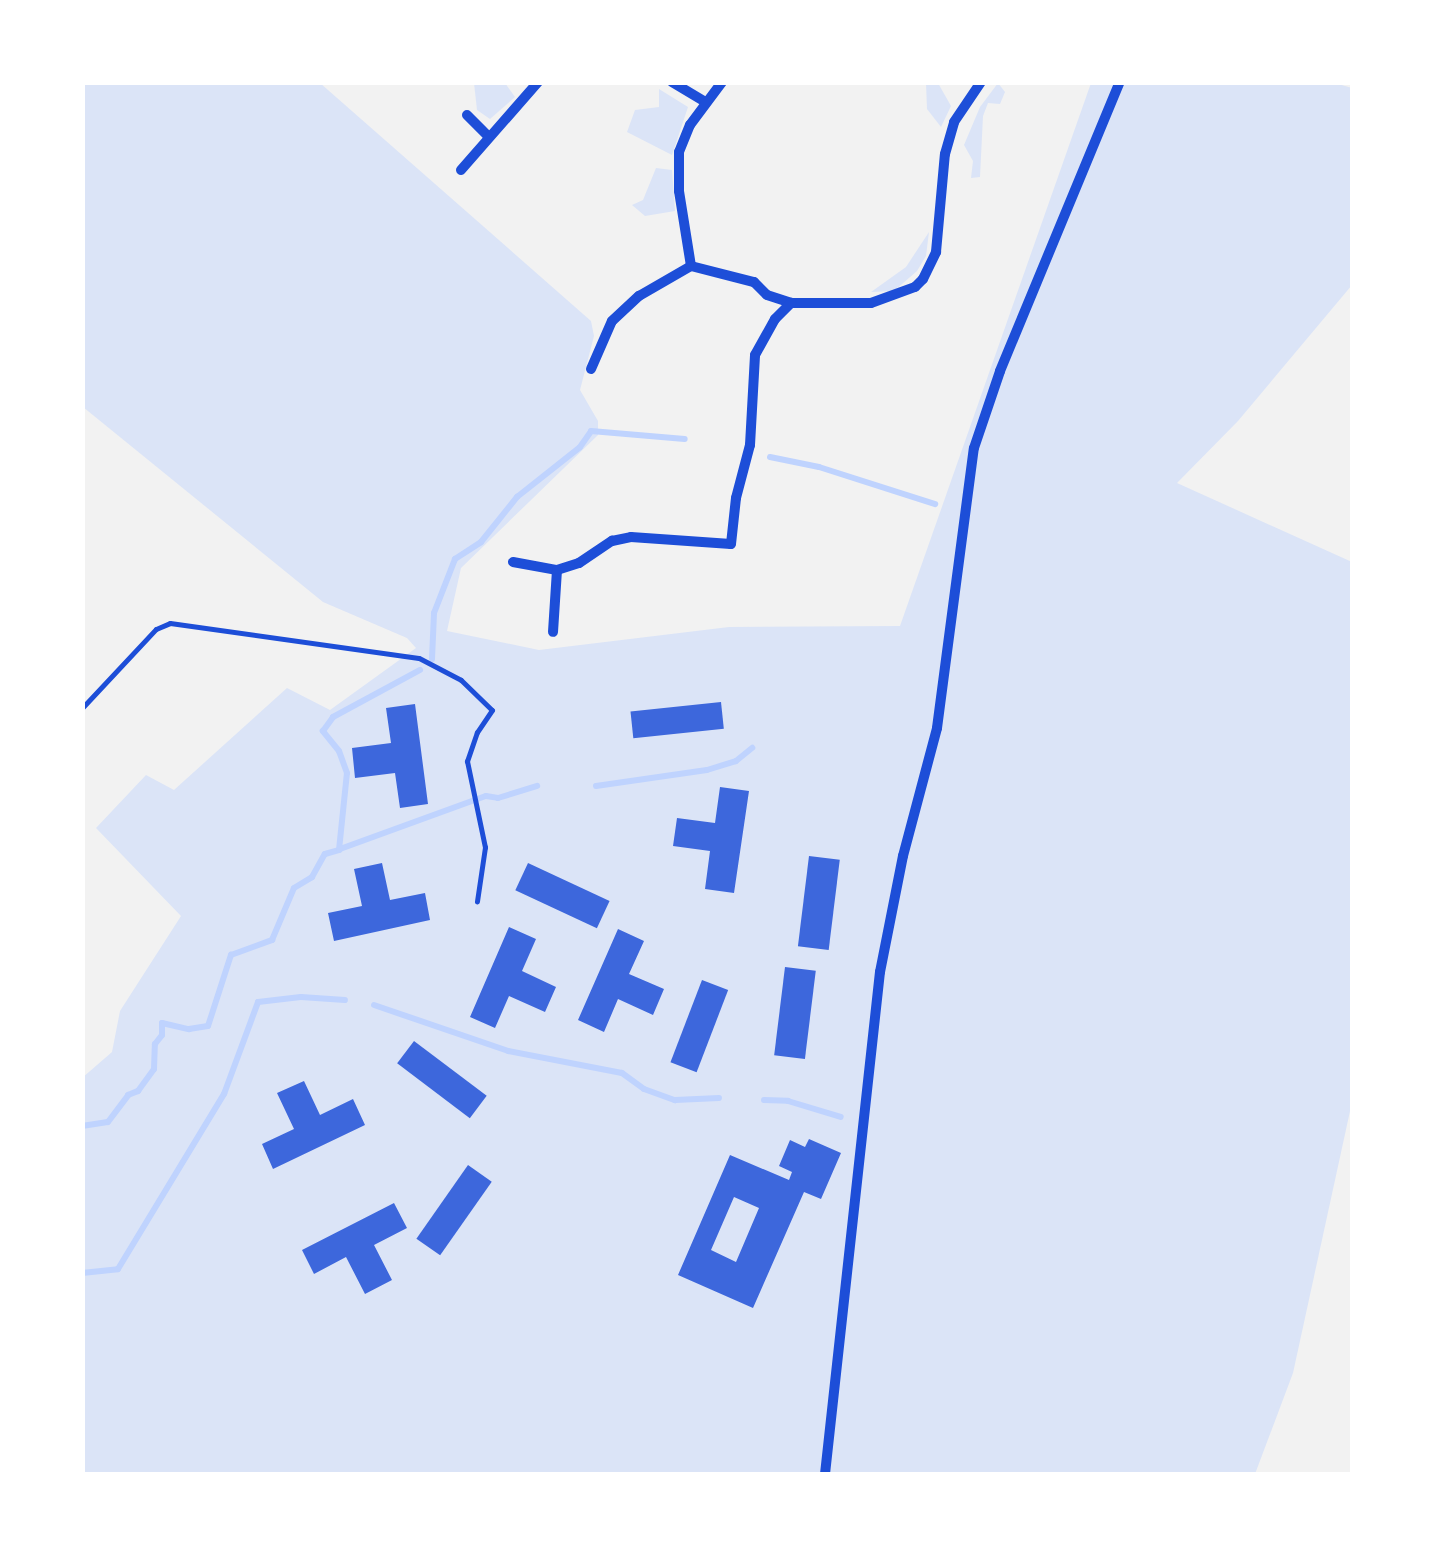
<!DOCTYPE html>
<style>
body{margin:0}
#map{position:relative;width:1435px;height:1557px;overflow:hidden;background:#f2f2f2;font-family:"Space Grotesk",sans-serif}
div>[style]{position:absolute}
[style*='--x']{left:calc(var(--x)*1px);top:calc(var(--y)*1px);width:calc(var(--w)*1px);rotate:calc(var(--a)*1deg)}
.green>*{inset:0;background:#dbe4f7}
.stream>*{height:6px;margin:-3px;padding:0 3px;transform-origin:3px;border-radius:3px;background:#bfd3fe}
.building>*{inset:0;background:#3d67dc;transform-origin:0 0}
.service>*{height:5px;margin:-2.5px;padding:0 2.5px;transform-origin:2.5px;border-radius:2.5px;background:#1d4ed8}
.minor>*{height:10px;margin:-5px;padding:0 5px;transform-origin:5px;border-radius:5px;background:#1d4ed8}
span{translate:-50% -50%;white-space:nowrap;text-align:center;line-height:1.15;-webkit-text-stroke:10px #fff;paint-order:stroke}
.frame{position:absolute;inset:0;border:85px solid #fff;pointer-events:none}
</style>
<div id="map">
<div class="green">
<div style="clip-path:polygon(1331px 82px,1352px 88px,1352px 285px,1238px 421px,1177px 483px,1352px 562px,1352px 1102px,1293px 1373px,1255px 1474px,83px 1474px,82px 1078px,112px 1052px,120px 1011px,181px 916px,96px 828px,146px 775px,174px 790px,287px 688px,330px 710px,416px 648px,407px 638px,323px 602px,83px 407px,83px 83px,320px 83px,591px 321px,594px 336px,580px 390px,598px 421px,598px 435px,461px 568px,447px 631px,539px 650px,729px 627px,900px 626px,1091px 83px)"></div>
<div style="clip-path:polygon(474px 83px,505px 83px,515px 97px,490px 119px,477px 110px)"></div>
<div style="clip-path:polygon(926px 83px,938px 83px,951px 106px,941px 127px,927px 109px)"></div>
<div style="clip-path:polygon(998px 83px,1005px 92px,1000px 104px,988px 103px,983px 116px,980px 177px,971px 178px,973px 161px,964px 145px,980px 107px)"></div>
<div style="clip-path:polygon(659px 89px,688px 107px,672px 155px,627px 132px,635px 110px,659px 107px)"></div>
<div style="clip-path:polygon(656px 168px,672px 170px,675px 211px,645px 216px,632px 205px,643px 200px)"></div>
<div style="clip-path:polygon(929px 232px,926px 256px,917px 271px,894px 291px,871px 292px,906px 267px)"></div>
</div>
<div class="stream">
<div style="--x:770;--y:457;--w:50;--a:11.5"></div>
<div style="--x:819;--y:467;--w:122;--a:17.7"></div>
<div style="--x:432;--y:659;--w:46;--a:-87.5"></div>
<div style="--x:434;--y:613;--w:58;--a:-68.7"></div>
<div style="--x:455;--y:559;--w:31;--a:-33"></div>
<div style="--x:481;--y:542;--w:58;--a:-51.3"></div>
<div style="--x:517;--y:497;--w:80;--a:-38.4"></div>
<div style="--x:580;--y:447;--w:19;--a:-55"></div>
<div style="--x:591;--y:431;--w:94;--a:4.9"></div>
<div style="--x:596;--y:786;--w:112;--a:-8.2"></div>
<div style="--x:707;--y:770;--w:30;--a:-17"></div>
<div style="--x:736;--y:761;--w:21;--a:-39"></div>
<div style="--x:340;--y:849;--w:155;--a:-20"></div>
<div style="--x:486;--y:796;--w:12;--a:9"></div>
<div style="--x:498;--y:798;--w:41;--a:-17.1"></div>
<div style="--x:374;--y:1005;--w:142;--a:18.9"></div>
<div style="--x:508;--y:1051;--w:116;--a:10.9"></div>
<div style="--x:622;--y:1073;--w:27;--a:36"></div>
<div style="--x:644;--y:1089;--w:33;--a:20"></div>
<div style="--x:675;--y:1100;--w:44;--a:-2.6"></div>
<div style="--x:764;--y:1100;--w:24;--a:2"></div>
<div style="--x:788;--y:1101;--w:55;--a:16.8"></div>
<div style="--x:82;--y:1126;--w:26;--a:-9"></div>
<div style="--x:108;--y:1122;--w:34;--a:-53"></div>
<div style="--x:128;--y:1095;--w:11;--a:-22"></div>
<div style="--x:138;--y:1091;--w:27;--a:-54"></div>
<div style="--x:154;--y:1069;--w:25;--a:-88"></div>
<div style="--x:155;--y:1044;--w:11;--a:-52"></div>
<div style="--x:162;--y:1035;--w:12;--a:-90"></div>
<div style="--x:162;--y:1023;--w:28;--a:13"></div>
<div style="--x:189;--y:1029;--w:19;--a:-9"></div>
<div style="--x:208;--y:1026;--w:75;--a:-72.1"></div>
<div style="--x:231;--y:955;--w:44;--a:-20.1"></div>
<div style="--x:272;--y:940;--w:56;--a:-67.1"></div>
<div style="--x:294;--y:888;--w:21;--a:-31"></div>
<div style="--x:312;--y:877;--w:26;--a:-61"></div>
<div style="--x:325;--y:854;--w:15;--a:-16"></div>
<div style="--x:339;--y:850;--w:77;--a:-84.1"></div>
<div style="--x:347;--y:773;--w:23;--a:-110"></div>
<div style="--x:339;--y:751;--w:26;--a:-129"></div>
<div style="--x:323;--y:731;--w:17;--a:-54"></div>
<div style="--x:333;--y:717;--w:99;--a:-28.4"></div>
<div style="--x:82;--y:1273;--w:36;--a:-6"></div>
<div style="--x:118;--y:1269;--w:205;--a:-58.8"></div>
<div style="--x:224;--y:1094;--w:98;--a:-69.7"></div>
<div style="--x:258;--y:1002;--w:43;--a:-6.6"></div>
<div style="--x:301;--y:997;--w:44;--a:3.9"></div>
</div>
<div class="building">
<div style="left:721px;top:702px;width:27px;height:91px;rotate:84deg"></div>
<div style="clip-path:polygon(415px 704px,428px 804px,400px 808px,395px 773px,355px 778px,352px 748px,391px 743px,386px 708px)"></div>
<div style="clip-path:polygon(720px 787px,749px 791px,734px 893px,705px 889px,710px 851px,673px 846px,677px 818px,715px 823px)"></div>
<div style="left:809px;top:856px;width:31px;height:91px;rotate:7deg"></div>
<div style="clip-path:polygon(382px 863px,390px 900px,425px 893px,430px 920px,334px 941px,328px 913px,362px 906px,354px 869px)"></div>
<div style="left:528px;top:863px;width:90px;height:30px;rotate:25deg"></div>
<div style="clip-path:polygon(509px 927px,536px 939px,522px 971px,556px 987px,545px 1012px,509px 996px,495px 1028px,470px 1017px)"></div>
<div style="clip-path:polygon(618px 929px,644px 941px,629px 974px,664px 989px,653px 1015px,618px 999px,604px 1032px,578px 1020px)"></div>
<div style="left:785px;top:967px;width:31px;height:89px;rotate:7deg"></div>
<div style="left:702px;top:980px;width:28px;height:88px;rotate:21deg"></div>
<div style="left:414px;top:1041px;width:91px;height:28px;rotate:37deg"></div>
<div style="clip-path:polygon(304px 1081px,320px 1115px,353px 1099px,365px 1125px,273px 1169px,262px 1144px,294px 1129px,277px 1093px)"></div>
<div style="clip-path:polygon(evenodd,809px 1139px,841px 1153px,821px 1199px,804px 1192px,753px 1308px,678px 1275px,730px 1155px,789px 1180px,792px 1172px,779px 1166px,790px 1140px,805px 1147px,809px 1139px,734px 1197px,759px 1208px,736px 1262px,711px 1250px,734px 1197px)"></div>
<div style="left:468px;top:1165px;width:29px;height:90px;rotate:35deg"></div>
<div style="clip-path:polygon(394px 1203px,407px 1228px,374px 1245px,392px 1280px,365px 1294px,346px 1257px,314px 1274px,302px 1250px)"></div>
</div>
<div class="service">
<div style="--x:82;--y:708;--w:108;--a:-46.9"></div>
<div style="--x:156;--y:629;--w:15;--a:-23"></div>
<div style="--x:170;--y:623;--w:251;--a:8"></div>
<div style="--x:419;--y:658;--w:47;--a:27.6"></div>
<div style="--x:461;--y:680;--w:43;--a:44.1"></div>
<div style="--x:492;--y:710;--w:27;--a:124"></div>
<div style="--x:477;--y:732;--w:31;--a:109"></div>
<div style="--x:467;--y:761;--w:88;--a:78.2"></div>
<div style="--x:485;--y:847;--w:55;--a:98.4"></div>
</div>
<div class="minor">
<div style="--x:672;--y:82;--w:39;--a:31"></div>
<div style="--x:467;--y:115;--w:30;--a:45"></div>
<div style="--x:461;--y:170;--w:117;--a:-48.8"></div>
<div style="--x:691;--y:266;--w:76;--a:-99.1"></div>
<div style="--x:679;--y:191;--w:39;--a:-90"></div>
<div style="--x:679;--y:152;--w:29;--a:-68"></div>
<div style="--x:690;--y:125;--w:54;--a:-53.3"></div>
<div style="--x:591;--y:369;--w:52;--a:-66.4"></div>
<div style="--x:612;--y:321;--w:37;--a:-43"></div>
<div style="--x:639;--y:296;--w:60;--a:-30"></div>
<div style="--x:691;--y:266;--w:65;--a:14.3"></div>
<div style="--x:754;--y:282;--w:18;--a:45"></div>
<div style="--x:767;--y:295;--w:25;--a:18"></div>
<div style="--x:791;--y:303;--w:80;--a:0"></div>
<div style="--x:871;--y:303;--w:47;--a:-20"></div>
<div style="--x:915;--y:287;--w:11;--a:-45"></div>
<div style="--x:923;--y:279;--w:30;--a:-64"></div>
<div style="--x:936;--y:252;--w:98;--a:-84.8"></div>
<div style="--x:945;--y:154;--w:33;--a:-74"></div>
<div style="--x:954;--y:122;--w:48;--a:-56"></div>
<div style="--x:513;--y:562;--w:45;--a:10.3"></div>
<div style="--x:557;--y:570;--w:62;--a:93.7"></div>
<div style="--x:557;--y:570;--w:23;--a:-18"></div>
<div style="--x:579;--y:563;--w:40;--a:-34"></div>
<div style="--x:612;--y:541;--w:19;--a:-12"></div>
<div style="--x:631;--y:537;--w:100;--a:4"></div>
<div style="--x:731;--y:544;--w:46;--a:-83.8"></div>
<div style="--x:736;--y:498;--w:55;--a:-75.2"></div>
<div style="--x:750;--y:445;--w:90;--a:-86.8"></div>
<div style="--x:755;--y:355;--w:41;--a:-60.9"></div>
<div style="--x:775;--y:319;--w:23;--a:-45"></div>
<div style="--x:825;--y:1474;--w:505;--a:-83.75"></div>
<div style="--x:880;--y:972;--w:118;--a:-78.8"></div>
<div style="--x:903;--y:856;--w:132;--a:-75.1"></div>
<div style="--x:937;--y:728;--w:282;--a:-82.5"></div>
<div style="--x:974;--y:448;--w:81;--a:-71.3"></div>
<div style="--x:1000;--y:371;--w:313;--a:-67.5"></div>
</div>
<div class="frame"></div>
</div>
